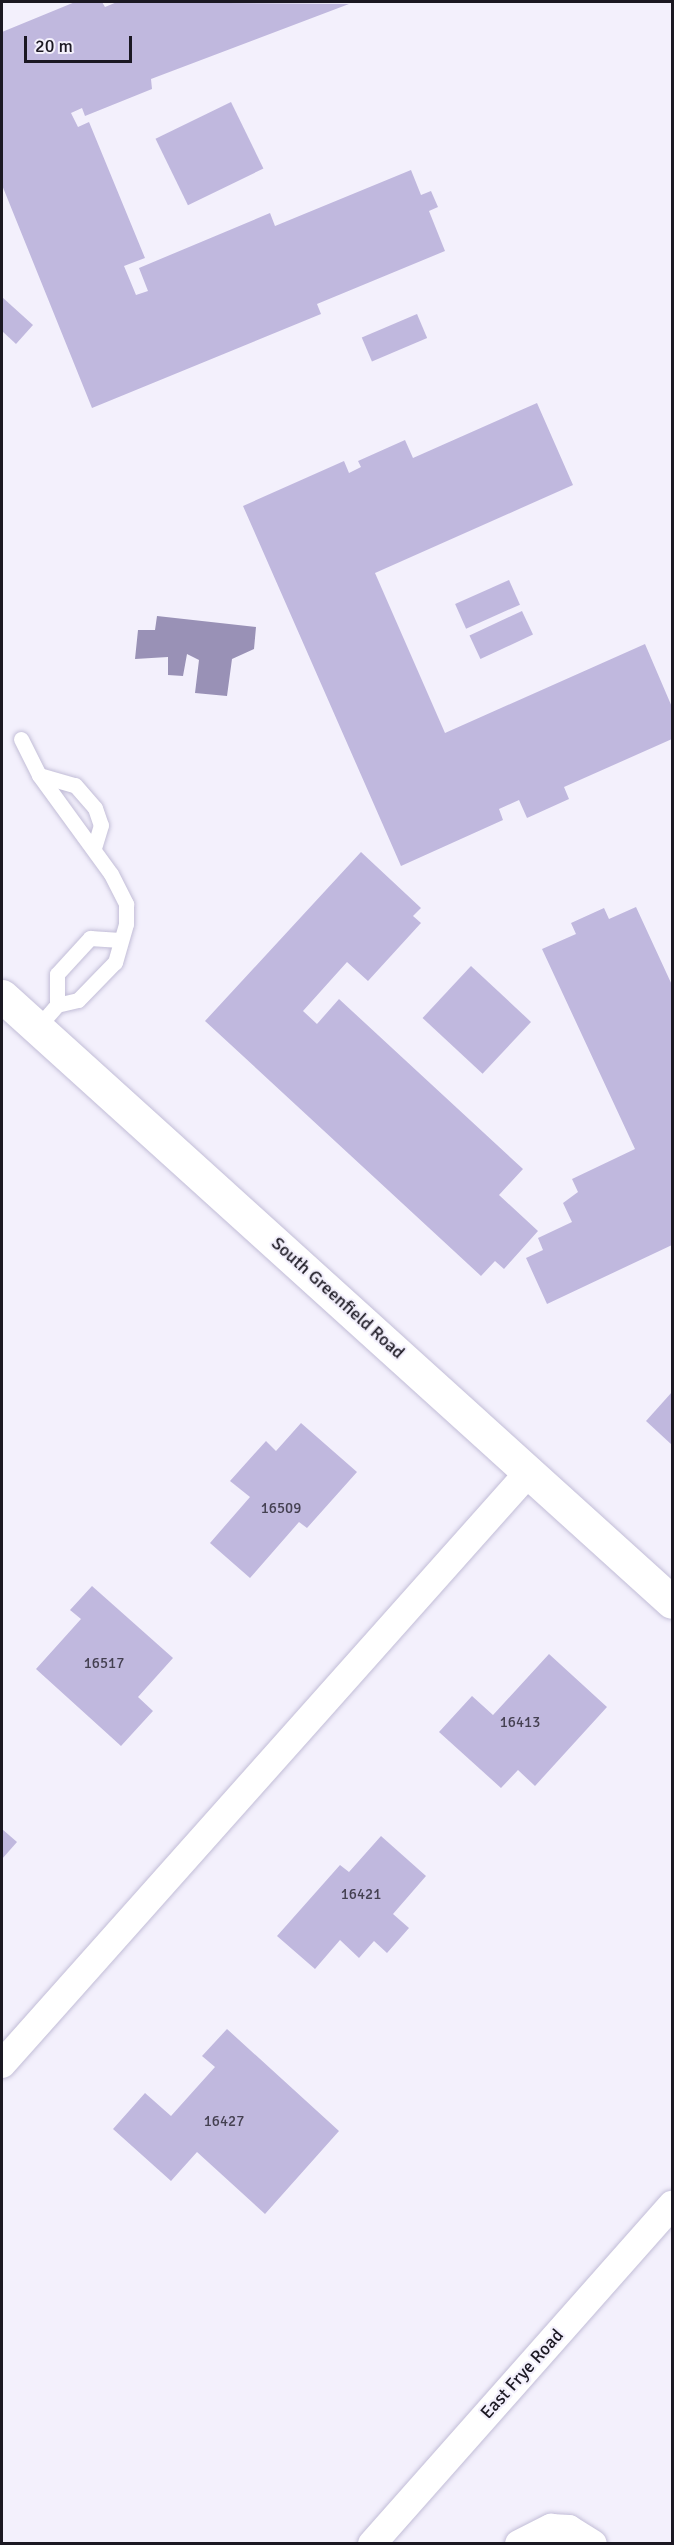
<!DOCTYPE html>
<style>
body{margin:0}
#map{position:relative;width:674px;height:2545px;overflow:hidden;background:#f3f0fc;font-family:Signika,sans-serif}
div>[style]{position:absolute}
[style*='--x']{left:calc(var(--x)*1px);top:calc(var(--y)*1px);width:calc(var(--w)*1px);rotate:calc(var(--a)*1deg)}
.water>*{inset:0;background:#9991b6}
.building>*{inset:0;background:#c0b8de;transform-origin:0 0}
.roads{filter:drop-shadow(0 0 2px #c2bdd7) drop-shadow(0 0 2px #c2bdd7)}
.service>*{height:15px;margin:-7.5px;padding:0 7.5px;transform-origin:7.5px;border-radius:7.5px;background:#fff}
.minor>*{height:28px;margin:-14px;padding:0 14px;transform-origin:14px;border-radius:14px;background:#fff}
.tertiary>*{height:33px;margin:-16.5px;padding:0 16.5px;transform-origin:16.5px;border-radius:16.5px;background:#fff}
span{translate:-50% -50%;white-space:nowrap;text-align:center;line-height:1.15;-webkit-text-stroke:4.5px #f3f0fc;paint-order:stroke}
.number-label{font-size:15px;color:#444051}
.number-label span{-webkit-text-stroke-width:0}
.street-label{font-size:18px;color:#1b1822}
.frame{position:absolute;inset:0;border:3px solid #1b1822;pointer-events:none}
.scale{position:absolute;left:24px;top:36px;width:108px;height:27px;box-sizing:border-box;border:3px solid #1b1822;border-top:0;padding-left:8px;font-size:18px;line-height:21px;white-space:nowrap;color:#1b1822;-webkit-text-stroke:4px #f3f0fc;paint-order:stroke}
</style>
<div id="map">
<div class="water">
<div style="clip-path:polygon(157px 616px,256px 627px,254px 649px,232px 659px,227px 696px,195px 693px,199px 660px,187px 654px,183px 676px,168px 675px,168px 657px,135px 659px,138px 630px,155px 630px)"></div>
</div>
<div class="building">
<div style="clip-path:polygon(75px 2px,102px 2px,105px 7px,117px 2px,349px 4px,151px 79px,152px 89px,85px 116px,82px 108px,71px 113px,78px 127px,89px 122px,145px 258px,124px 266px,136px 295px,148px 291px,139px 268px,270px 213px,275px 226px,411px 170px,421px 195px,431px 191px,438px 207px,429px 211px,445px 251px,317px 304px,321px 314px,92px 408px,2px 185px,2px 32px)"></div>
<div style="left:231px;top:102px;width:74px;height:84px;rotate:64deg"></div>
<div style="clip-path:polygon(2px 297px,33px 325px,16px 344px,2px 331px)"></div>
<div style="left:417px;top:314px;width:26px;height:60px;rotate:67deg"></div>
<div style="clip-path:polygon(537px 403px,573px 485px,375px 573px,445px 733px,645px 644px,672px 707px,672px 739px,564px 787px,569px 799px,527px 818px,519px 800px,499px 809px,503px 820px,401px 866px,243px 506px,344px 461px,349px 473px,361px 467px,358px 461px,405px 440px,413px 458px)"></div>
<div style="left:509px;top:580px;width:27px;height:59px;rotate:66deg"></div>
<div style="left:522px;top:611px;width:26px;height:58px;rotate:65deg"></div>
<div style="clip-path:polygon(361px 852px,421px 908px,413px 916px,421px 923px,368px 981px,347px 962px,303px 1011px,317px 1024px,339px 999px,523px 1169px,499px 1195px,538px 1231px,504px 1269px,495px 1261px,481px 1276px,205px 1021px)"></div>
<div style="clip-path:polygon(636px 907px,672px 985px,672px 1245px,547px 1304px,526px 1258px,543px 1250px,538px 1238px,572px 1222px,563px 1203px,578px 1192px,572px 1179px,635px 1149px,542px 949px,576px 934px,571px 923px,604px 908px,609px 919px)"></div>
<div style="left:471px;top:966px;width:82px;height:71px;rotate:43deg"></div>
<div style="clip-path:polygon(672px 1392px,672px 1445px,646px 1421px)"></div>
<div style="clip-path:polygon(301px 1423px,357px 1472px,307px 1528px,299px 1522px,250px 1578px,210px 1543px,250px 1497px,230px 1481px,266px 1441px,276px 1451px)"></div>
<div style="clip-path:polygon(92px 1586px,173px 1658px,138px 1697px,153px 1711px,121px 1746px,36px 1669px,81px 1619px,70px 1610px)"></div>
<div style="clip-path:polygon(549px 1654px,607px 1707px,535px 1786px,518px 1770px,501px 1788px,439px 1732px,472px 1696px,493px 1715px)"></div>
<div style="clip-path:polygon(2px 1829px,17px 1842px,2px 1859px)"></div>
<div style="clip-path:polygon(381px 1836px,426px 1876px,393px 1914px,409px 1928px,387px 1953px,374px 1941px,359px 1958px,340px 1940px,315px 1969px,277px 1936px,340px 1865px,349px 1872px)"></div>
<div style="clip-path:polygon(227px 2029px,339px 2131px,265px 2214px,197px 2152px,171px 2181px,113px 2129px,145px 2093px,171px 2116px,215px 2067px,202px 2056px)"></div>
</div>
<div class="roads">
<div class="service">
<div style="--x:21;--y:739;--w:40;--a:63.4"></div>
<div style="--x:39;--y:775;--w:122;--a:54"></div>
<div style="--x:111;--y:874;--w:34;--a:63"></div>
<div style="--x:126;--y:904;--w:20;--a:90"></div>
<div style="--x:126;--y:924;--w:40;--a:106"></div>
<div style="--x:115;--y:962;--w:53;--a:134.2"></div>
<div style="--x:78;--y:1000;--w:22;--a:167"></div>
<div style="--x:57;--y:1005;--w:30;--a:131"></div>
<div style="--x:39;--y:775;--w:37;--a:16"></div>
<div style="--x:75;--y:785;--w:30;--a:49"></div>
<div style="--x:95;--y:808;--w:18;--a:71"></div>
<div style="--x:101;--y:825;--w:24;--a:107"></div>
<div style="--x:57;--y:1005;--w:31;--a:-90"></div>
<div style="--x:57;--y:974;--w:49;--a:-47.5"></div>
<div style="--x:90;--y:938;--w:30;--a:4"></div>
</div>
<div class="minor">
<div style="--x:2;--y:2064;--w:794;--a:-48.32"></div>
<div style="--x:372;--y:2544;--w:453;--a:-48.5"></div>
<div style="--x:519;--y:2544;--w:36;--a:-27"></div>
<div style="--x:551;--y:2528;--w:18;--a:3"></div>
<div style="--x:569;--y:2529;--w:28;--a:32"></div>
</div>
<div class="tertiary">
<div style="--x:2;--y:996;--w:903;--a:42.13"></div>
</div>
</div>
<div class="number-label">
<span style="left:281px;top:1509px">16509</span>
<span style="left:104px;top:1664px">16517</span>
<span style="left:520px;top:1723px">16413</span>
<span style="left:361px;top:1895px">16421</span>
<span style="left:224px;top:2122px">16427</span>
</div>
<div class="street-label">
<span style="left:338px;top:1298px;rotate:42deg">South Greenfield Road</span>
<span style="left:522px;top:2374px;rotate:-48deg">East Frye Road</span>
</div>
<div class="frame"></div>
<div class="scale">20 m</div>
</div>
